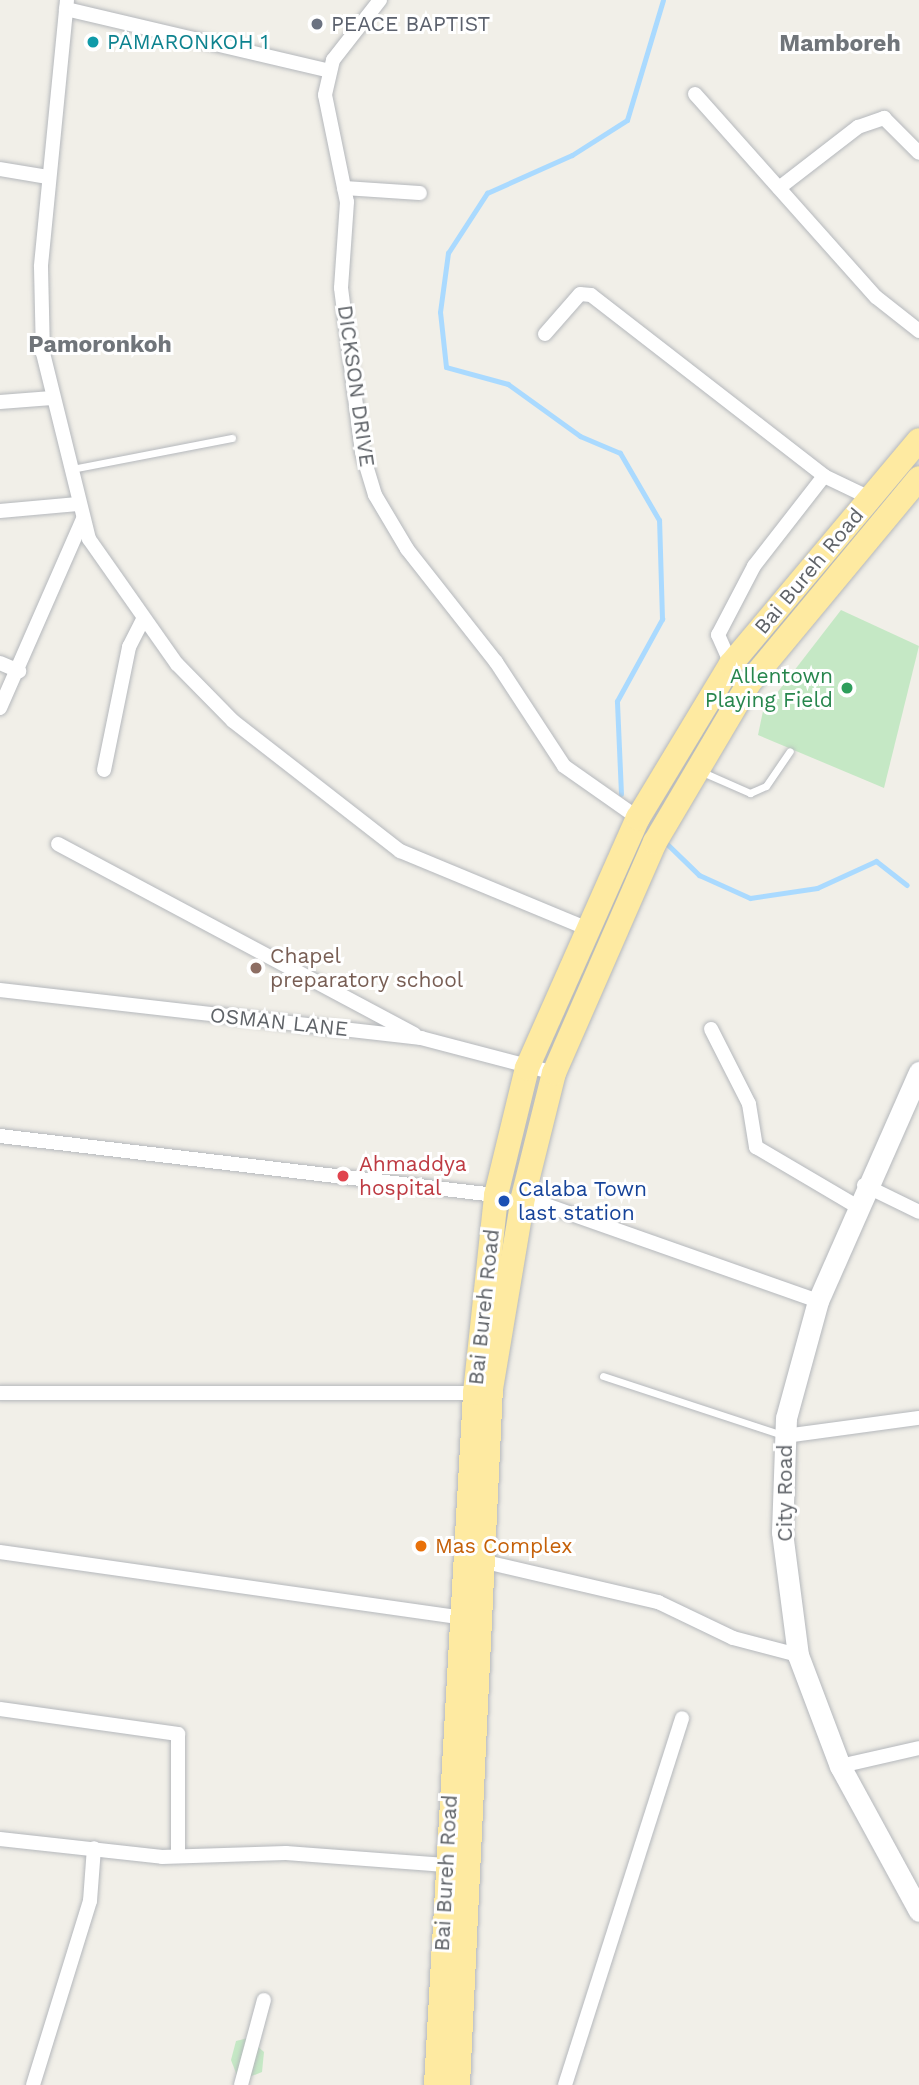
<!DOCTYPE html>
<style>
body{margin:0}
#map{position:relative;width:919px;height:2085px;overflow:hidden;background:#f1efe8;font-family:"Work Sans",sans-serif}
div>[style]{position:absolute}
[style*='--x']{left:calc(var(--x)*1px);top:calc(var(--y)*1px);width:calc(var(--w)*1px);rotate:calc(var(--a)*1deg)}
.green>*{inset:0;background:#c5e8c5}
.stream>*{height:5px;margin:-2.5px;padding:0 2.5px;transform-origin:2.5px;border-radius:2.5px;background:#aadaff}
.roads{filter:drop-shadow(0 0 2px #b5b8bc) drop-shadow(0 0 2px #b5b8bc)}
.service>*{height:7px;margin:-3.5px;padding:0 3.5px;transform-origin:3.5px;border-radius:3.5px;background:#fff}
.minor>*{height:14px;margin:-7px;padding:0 7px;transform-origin:7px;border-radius:7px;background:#fff}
.secondary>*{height:21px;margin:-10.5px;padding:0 10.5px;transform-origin:10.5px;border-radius:10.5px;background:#fff}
.trunk>*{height:24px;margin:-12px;padding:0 12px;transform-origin:12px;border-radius:12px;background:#feeaa1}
.dots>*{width:19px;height:19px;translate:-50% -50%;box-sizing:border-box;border:4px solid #fff;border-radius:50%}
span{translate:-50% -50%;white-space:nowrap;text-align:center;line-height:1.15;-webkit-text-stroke:6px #fff;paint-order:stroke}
.worship-label{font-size:21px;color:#5b616d}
.left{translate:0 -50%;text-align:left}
.culture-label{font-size:21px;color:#0d838f}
.street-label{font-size:21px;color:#5f6368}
.leisure-label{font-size:21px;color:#27864d}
.right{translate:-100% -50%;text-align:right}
.education-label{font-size:21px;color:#785e54}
.health-label{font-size:21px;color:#be3a42}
.transit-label{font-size:21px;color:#164399}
.food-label{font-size:21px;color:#c56008}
.neighbourhood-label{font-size:23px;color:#70757a;font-weight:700}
</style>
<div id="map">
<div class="green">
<div style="clip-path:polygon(841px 610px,919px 646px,884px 788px,758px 735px,763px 711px)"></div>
<div style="clip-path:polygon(248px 2038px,264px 2052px,262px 2072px,239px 2081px,231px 2060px,236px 2041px)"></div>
</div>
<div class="stream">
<div style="--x:621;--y:794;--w:93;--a:-92.5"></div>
<div style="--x:617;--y:701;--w:94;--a:-61.2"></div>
<div style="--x:662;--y:619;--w:99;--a:-91.7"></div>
<div style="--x:659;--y:520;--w:78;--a:-120.2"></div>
<div style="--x:620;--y:453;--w:43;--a:-157"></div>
<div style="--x:580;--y:436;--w:89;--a:-144.2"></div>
<div style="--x:508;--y:384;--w:64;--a:-164.7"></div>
<div style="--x:446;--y:367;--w:55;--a:-96.2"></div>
<div style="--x:440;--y:312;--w:60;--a:-82.3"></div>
<div style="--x:448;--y:253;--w:72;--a:-57"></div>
<div style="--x:487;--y:193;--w:93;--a:-24.1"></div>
<div style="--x:572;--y:155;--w:65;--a:-32.5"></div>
<div style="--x:627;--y:120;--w:125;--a:-73.3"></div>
<div style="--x:664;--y:841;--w:49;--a:44.2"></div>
<div style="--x:699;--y:875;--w:56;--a:24.3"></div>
<div style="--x:750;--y:898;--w:68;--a:-8.5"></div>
<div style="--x:817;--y:888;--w:65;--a:-24.6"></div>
<div style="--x:876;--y:861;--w:39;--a:38"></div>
</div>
<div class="roads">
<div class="service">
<div style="--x:72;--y:469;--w:163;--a:-11"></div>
<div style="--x:700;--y:771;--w:55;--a:23.7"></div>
<div style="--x:750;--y:793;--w:17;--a:-24"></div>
<div style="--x:766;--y:786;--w:42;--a:-55.6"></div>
<div style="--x:603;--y:1376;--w:188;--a:18.2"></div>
</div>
<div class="minor">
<div style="--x:67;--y:0;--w:268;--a:95.6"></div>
<div style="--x:41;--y:267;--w:86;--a:88.7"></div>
<div style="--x:43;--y:353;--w:192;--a:76.1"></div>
<div style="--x:89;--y:539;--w:153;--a:54.9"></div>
<div style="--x:177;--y:664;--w:80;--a:45.5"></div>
<div style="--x:233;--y:721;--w:212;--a:37.9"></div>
<div style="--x:400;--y:851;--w:201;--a:22.5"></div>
<div style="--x:380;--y:0;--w:76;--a:128.1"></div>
<div style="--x:333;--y:60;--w:36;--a:103"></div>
<div style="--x:325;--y:95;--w:109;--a:78.4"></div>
<div style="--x:347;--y:202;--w:86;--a:94"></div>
<div style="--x:341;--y:288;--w:165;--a:82.7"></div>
<div style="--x:362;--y:452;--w:45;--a:73.2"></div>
<div style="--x:375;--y:495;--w:63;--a:59.3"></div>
<div style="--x:407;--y:549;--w:144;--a:51.8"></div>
<div style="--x:496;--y:662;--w:124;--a:56.8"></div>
<div style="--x:564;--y:766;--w:90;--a:35.1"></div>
<div style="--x:66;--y:9;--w:271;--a:13.2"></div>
<div style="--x:695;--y:94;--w:272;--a:48.3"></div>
<div style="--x:876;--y:297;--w:55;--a:38.3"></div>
<div style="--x:0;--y:169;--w:49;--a:9.5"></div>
<div style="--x:344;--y:188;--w:76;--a:3.8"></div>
<div style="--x:779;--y:188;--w:100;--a:-37.7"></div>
<div style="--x:858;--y:127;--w:28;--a:-19"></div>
<div style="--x:884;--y:118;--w:49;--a:45"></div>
<div style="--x:545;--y:334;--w:53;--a:-48.8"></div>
<div style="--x:580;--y:294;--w:11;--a:5"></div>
<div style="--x:591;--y:295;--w:295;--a:37.8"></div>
<div style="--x:0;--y:402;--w:52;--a:-4.4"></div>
<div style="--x:0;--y:511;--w:78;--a:-5.1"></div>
<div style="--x:0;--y:663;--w:21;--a:23"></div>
<div style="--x:731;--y:664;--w:32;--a:-114"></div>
<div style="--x:718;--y:635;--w:78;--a:-62.4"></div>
<div style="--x:754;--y:566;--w:114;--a:-52.1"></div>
<div style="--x:824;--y:476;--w:51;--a:25.6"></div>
<div style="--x:0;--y:708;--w:206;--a:-66.3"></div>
<div style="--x:104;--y:770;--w:126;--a:-78.5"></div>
<div style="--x:129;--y:647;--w:30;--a:-63"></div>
<div style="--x:58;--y:844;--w:404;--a:28.1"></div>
<div style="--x:0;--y:990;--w:424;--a:6.5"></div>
<div style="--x:421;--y:1038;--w:138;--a:14.7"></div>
<div style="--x:711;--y:1029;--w:84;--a:63.1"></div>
<div style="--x:749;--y:1104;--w:44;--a:80.8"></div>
<div style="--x:756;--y:1147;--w:116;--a:30.5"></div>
<div style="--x:0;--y:1136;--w:499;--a:6.8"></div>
<div style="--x:864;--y:1185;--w:61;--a:26.1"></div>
<div style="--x:523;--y:1197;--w:313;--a:19.4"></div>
<div style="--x:0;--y:1393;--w:475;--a:0"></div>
<div style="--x:785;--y:1436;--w:135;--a:-7.7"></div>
<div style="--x:0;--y:1552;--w:468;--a:8.1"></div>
<div style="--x:486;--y:1562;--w:177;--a:13.1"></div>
<div style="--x:658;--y:1602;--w:83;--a:25.6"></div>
<div style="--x:733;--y:1638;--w:67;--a:14.7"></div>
<div style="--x:0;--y:1709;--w:180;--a:8"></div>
<div style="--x:178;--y:1734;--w:122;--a:90"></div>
<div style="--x:840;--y:1766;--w:81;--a:-12.8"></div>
<div style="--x:0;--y:1839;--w:163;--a:6.3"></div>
<div style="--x:162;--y:1857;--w:124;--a:-1.8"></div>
<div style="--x:286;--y:1853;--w:160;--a:4.3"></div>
<div style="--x:33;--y:2085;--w:193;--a:-72.8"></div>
<div style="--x:90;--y:1901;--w:53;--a:-85.7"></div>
<div style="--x:241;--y:2085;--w:88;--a:-74.9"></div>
<div style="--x:565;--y:2085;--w:385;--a:-72.3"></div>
</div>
<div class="secondary">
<div style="--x:919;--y:1072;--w:250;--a:113.8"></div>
<div style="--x:818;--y:1301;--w:121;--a:105.3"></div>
<div style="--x:786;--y:1418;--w:114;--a:92"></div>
<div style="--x:782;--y:1532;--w:124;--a:82.6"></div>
<div style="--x:798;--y:1655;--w:119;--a:69.3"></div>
<div style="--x:840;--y:1766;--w:165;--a:61.4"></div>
</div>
<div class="trunk">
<div style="--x:436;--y:2085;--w:693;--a:-86.77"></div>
<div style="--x:475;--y:1393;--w:199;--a:-83.9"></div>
<div style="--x:496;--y:1195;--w:131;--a:-76.3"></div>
<div style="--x:527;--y:1068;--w:274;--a:-66.1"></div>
<div style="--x:638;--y:818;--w:180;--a:-58.9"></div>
<div style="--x:731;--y:664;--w:292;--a:-50"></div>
<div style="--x:458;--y:2085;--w:697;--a:-87.29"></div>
<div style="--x:491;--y:1389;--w:195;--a:-80.5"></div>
<div style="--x:523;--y:1197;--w:128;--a:-76"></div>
<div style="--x:554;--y:1073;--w:252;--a:-66.4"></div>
<div style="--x:655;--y:842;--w:185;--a:-59.4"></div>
<div style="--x:749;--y:683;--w:266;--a:-50.3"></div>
</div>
</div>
<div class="dots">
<div style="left:317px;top:24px;background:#6b7280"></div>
<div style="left:93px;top:42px;background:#0f9aa8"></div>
<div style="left:847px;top:688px;background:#2e9e5b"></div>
<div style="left:256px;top:968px;background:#8d6e63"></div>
<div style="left:343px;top:1176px;background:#e0444e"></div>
<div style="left:504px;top:1201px;background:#1a4fb4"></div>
<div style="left:421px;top:1546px;background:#e8710a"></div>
</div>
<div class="worship-label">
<span class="left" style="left:331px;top:24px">PEACE BAPTIST</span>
</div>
<div class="culture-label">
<span class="left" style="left:107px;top:42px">PAMARONKOH 1</span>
</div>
<div class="street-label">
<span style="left:356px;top:386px;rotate:82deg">DICKSON DRIVE</span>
<span style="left:809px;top:571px;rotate:-50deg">Bai Bureh Road</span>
<span style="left:279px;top:1022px;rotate:6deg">OSMAN LANE</span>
<span style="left:484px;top:1307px;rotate:-84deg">Bai Bureh Road</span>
<span style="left:785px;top:1493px;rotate:-90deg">City Road</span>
<span style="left:446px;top:1873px;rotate:-87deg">Bai Bureh Road</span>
</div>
<div class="leisure-label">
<span class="right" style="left:833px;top:688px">Allentown<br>Playing Field</span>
</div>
<div class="education-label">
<span class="left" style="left:270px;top:968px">Chapel<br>preparatory school</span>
</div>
<div class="health-label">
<span class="left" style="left:359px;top:1176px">Ahmaddya<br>hospital</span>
</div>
<div class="transit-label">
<span class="left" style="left:518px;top:1201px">Calaba Town<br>last station</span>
</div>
<div class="food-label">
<span class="left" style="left:435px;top:1546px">Mas Complex</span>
</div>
<div class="neighbourhood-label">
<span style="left:840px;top:44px">Mamboreh</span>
<span style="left:100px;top:345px">Pamoronkoh</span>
</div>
</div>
